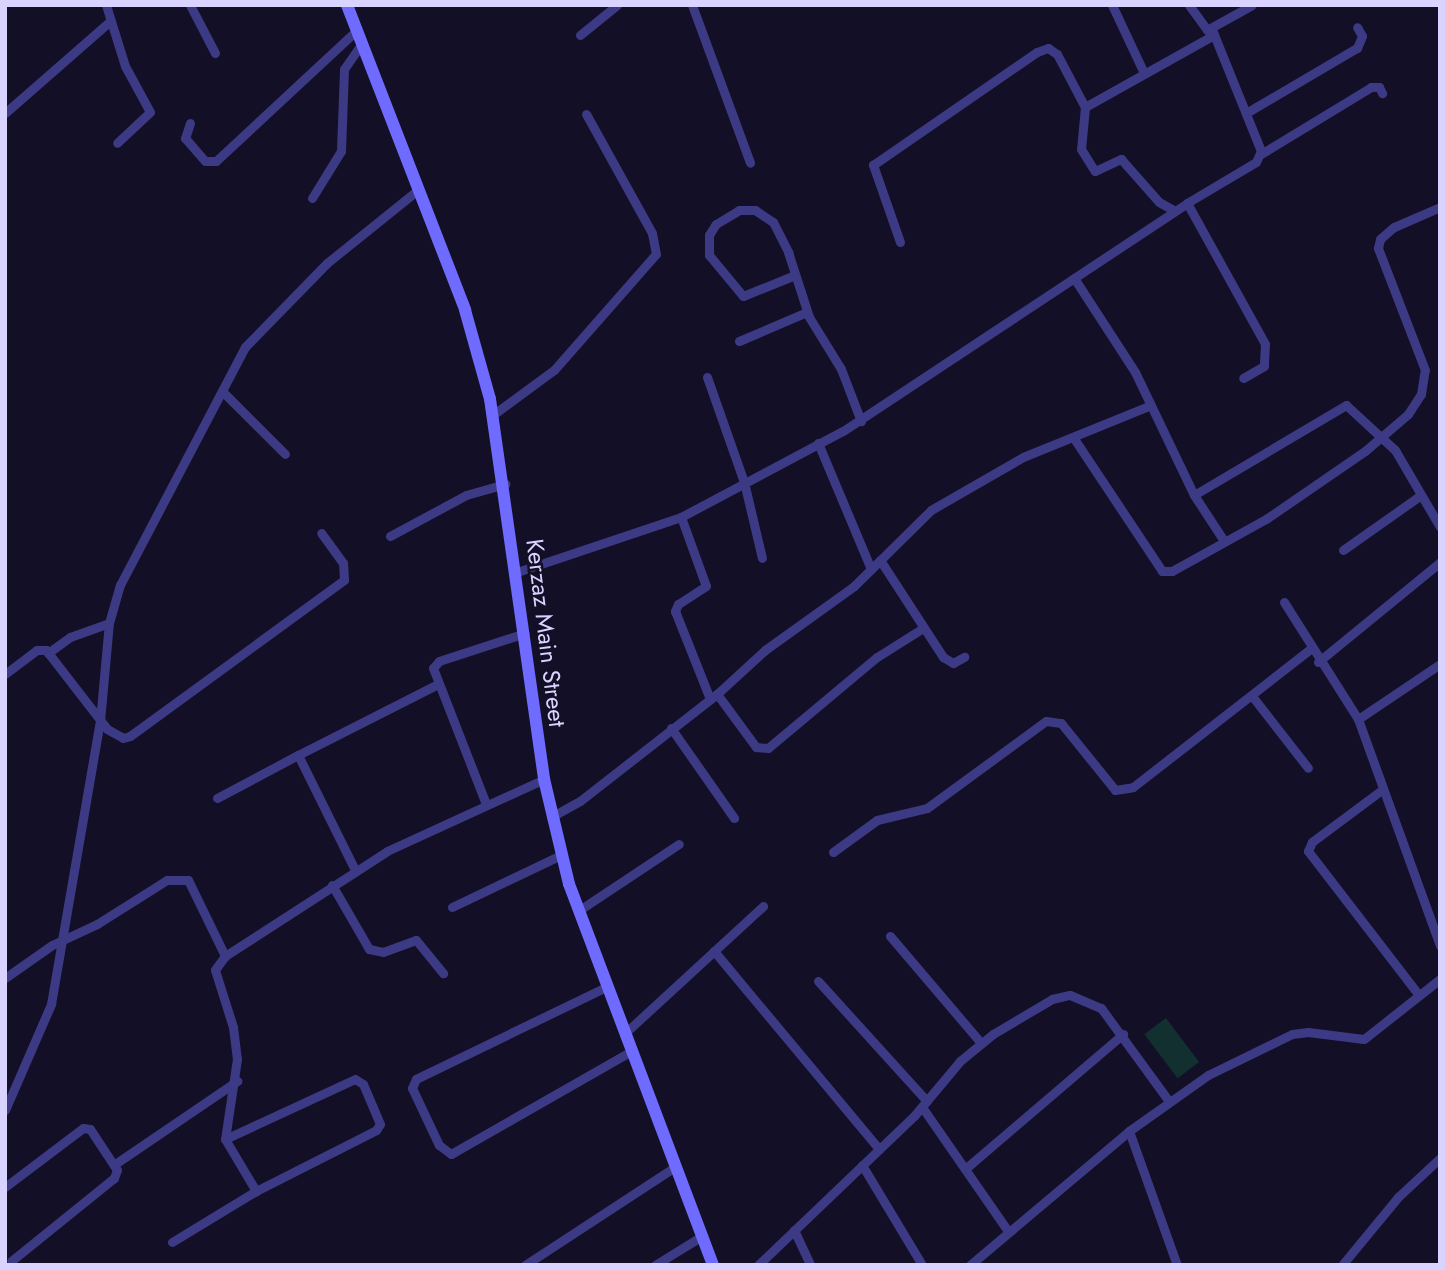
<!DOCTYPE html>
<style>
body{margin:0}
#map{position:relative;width:1445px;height:1270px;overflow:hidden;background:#130f26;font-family:Jost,sans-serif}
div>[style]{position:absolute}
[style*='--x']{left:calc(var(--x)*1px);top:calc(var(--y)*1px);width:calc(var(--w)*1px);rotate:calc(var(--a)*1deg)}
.green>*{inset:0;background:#12302f;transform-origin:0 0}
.street>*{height:9px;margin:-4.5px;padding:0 4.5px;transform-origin:4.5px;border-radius:4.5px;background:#3d3a85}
.secondary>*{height:12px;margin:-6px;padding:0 6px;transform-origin:6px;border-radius:6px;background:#6f6bff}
span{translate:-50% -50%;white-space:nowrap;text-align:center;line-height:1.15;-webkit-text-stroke:5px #130f26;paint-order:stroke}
.street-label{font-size:24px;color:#d9d4ff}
.frame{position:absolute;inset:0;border:7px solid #d9d4ff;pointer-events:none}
</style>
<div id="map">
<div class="green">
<div style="left:1166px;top:1018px;width:55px;height:27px;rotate:53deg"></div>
</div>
<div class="street">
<div style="--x:106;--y:5;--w:64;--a:72.7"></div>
<div style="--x:125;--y:66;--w:52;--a:61.5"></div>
<div style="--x:150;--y:112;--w:45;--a:136.8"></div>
<div style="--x:190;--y:5;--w:54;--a:62.5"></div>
<div style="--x:692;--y:5;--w:168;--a:69.8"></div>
<div style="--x:1112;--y:5;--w:75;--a:64.8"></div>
<div style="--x:1189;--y:5;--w:31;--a:54"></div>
<div style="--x:1207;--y:30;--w:51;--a:-29.1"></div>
<div style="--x:580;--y:35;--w:48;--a:-39"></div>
<div style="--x:1085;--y:107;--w:42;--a:95.4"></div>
<div style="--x:1081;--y:149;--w:26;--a:58"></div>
<div style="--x:1095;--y:171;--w:29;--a:-25"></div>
<div style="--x:1121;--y:159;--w:57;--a:48.5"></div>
<div style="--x:1159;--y:202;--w:18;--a:29"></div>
<div style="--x:5;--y:113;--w:140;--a:-41.2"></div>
<div style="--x:1246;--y:113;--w:129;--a:-30.4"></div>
<div style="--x:1357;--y:48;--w:13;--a:-67"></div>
<div style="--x:1362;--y:36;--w:10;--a:-119"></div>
<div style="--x:190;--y:123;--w:16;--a:108"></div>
<div style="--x:185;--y:138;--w:30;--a:49"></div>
<div style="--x:205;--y:161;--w:11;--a:0"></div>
<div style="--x:216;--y:161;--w:192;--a:-42.9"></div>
<div style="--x:1261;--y:154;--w:129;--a:-31.3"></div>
<div style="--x:1371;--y:87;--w:8;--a:0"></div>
<div style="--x:1379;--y:87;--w:7;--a:63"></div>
<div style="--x:312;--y:198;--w:55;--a:-58.3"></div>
<div style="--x:341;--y:151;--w:82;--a:-87.9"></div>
<div style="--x:344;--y:69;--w:32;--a:-55"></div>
<div style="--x:1187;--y:203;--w:161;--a:61"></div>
<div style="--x:1265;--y:344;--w:22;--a:93"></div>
<div style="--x:1264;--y:366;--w:24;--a:150"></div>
<div style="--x:900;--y:242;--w:82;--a:-109.3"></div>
<div style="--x:873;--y:165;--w:199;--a:-34.6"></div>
<div style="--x:1037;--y:52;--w:12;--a:-20"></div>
<div style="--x:1048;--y:48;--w:11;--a:34"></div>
<div style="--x:1057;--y:54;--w:60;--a:62.2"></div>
<div style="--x:1085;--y:107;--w:148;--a:-29.2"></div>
<div style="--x:795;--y:275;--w:56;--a:158"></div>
<div style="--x:743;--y:296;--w:53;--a:-129.7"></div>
<div style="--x:709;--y:255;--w:20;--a:-90"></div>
<div style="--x:709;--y:235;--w:13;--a:-58"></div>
<div style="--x:716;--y:224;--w:27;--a:-31"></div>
<div style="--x:739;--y:210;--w:16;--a:0"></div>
<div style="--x:755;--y:210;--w:22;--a:34"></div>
<div style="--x:773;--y:222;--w:34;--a:63"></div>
<div style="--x:788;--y:252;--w:68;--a:72.1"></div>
<div style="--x:809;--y:317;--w:61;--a:58.4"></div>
<div style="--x:841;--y:369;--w:56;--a:69"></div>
<div style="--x:1074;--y:278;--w:112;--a:57"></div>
<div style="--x:1135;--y:372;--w:136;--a:64.4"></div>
<div style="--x:1194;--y:495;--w:55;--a:56.9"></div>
<div style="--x:739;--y:341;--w:74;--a:-23.1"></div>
<div style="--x:707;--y:377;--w:111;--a:70.6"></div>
<div style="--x:744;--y:482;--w:78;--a:76.7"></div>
<div style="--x:222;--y:391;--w:89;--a:45"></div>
<div style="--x:494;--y:414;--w:74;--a:-36.3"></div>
<div style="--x:554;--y:370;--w:154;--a:-48.7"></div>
<div style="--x:656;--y:254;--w:21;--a:-101"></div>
<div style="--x:652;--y:233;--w:136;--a:-119"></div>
<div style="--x:1073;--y:437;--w:161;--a:56.4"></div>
<div style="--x:1162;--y:571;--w:10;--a:0"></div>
<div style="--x:1172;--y:571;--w:107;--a:-29"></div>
<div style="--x:1266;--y:519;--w:120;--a:-34.5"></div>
<div style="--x:1365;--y:451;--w:57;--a:-40.7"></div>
<div style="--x:1408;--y:414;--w:24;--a:-57"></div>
<div style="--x:1421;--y:394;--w:24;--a:-81"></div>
<div style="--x:1425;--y:370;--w:131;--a:-111.1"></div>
<div style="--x:1378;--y:248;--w:9;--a:-77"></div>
<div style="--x:1380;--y:239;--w:18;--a:-41"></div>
<div style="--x:1394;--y:227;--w:50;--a:-23.5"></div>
<div style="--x:818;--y:443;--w:137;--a:67.2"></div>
<div style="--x:1194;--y:495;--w:177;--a:-30.6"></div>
<div style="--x:1346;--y:405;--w:67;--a:42.6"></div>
<div style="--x:1395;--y:450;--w:89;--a:59.7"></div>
<div style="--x:681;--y:517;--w:73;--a:70.1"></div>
<div style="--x:706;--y:586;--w:33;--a:147"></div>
<div style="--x:678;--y:604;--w:8;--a:113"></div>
<div style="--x:675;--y:611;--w:95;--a:68.3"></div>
<div style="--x:390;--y:536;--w:86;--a:-28.3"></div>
<div style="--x:466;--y:495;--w:41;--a:-15.8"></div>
<div style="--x:1343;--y:550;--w:95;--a:-35.2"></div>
<div style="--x:880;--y:560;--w:116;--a:57"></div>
<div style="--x:943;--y:657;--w:12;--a:31"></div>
<div style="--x:953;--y:663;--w:13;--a:-29"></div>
<div style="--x:517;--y:572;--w:173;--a:-18.5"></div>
<div style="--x:681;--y:517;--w:183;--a:-28"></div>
<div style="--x:843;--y:431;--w:413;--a:-33.5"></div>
<div style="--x:1187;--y:203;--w:80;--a:-30.7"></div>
<div style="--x:1256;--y:162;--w:12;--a:-66"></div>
<div style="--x:1261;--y:151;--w:131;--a:-112"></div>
<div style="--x:1284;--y:602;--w:138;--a:57.7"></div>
<div style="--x:48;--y:653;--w:27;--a:-36"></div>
<div style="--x:70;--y:637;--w:41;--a:-19.7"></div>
<div style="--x:1318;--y:662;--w:158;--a:-39.3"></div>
<div style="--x:1440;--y:664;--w:99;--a:146.1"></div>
<div style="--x:1358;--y:719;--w:241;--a:70.1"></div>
<div style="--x:5;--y:674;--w:40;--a:-37"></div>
<div style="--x:37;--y:650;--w:9;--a:0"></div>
<div style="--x:46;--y:650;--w:100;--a:52.3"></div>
<div style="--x:107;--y:729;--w:18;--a:29"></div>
<div style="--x:123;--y:738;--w:7;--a:-16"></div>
<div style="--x:130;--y:736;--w:265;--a:-36.1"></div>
<div style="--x:344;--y:580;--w:17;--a:-93"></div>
<div style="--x:343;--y:563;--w:37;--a:-126"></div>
<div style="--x:717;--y:694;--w:66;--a:53.7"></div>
<div style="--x:756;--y:747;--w:12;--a:5"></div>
<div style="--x:768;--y:748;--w:142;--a:-39.9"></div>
<div style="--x:877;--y:657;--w:54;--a:-32.2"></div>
<div style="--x:1252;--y:696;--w:91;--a:52.1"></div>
<div style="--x:671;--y:728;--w:110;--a:55"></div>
<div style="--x:298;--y:755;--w:155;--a:-26.9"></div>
<div style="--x:1383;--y:789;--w:89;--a:143.3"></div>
<div style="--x:1312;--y:842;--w:10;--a:114"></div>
<div style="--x:1308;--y:851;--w:182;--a:52.4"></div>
<div style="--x:217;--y:798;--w:92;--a:-28"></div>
<div style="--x:298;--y:755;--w:128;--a:63.6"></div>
<div style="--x:486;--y:804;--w:146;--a:-111.3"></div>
<div style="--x:433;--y:668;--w:9;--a:-49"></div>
<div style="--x:439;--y:661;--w:90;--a:-18"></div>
<div style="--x:551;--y:817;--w:33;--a:-29"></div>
<div style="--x:580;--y:801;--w:174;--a:-38"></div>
<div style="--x:717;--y:694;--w:65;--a:-42.5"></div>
<div style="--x:765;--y:650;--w:110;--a:-35.7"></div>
<div style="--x:854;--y:586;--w:108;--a:-44.6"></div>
<div style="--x:931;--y:510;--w:106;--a:-29.9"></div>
<div style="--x:1023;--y:457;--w:138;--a:-22.1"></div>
<div style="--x:833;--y:852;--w:54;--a:-36"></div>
<div style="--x:877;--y:820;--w:51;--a:-13.5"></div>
<div style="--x:927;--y:808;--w:147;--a:-36.2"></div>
<div style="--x:1046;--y:721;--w:15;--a:8"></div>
<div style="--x:1061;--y:723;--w:86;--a:51.1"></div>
<div style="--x:1115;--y:790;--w:18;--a:-9"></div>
<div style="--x:1133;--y:787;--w:224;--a:-37.9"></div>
<div style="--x:332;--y:885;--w:74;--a:60"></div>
<div style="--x:369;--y:949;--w:14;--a:12"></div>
<div style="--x:383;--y:952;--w:35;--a:-20"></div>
<div style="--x:416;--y:940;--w:43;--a:50.7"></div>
<div style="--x:452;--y:907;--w:121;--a:-25.5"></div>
<div style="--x:578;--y:911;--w:121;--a:-33.6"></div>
<div style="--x:890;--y:936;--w:140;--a:49.6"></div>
<div style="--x:714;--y:951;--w:258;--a:50.2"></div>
<div style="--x:225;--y:956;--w:193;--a:-32.9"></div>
<div style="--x:387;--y:851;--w:173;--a:-24.6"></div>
<div style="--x:5;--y:978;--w:57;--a:-35.1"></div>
<div style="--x:52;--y:945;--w:50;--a:-25"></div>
<div style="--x:97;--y:924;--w:83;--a:-32.2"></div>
<div style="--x:167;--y:880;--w:21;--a:0"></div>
<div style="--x:188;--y:880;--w:85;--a:64"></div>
<div style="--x:225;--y:956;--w:17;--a:126"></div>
<div style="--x:215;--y:970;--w:60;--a:72.5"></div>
<div style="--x:233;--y:1027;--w:32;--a:83"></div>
<div style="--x:237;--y:1059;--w:81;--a:98.5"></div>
<div style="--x:225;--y:1139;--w:61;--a:59.2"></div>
<div style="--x:818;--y:981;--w:162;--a:47.8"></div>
<div style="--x:606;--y:987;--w:211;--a:154.2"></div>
<div style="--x:416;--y:1079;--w:10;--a:114"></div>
<div style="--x:412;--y:1088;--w:63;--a:64.7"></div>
<div style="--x:439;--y:1145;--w:15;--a:37"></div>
<div style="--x:451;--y:1154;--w:206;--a:-29.7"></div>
<div style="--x:624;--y:1034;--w:189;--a:-42.6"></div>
<div style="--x:922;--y:1107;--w:151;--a:55.3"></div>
<div style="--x:5;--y:1110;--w:116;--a:-66.5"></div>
<div style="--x:51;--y:1004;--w:287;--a:-80.2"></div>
<div style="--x:100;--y:721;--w:98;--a:-84.8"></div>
<div style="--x:109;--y:623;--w:40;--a:-74"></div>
<div style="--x:120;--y:585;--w:269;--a:-62.3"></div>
<div style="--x:245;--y:347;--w:117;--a:-45.7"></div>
<div style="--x:327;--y:263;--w:118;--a:-38.8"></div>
<div style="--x:1129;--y:1131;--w:142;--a:70.3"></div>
<div style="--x:115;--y:1164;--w:148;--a:-34.2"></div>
<div style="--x:862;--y:1165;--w:117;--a:59"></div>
<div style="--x:965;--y:1169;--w:208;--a:-40.5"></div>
<div style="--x:5;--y:1187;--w:98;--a:-37.1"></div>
<div style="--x:83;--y:1128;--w:7;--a:8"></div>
<div style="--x:90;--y:1129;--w:49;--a:56.6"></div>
<div style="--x:117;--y:1170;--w:9;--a:111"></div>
<div style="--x:114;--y:1178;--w:132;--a:141.1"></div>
<div style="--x:794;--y:1230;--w:38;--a:65"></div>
<div style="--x:172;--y:1242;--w:98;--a:-31.3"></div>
<div style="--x:256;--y:1191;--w:135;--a:-26.9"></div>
<div style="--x:376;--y:1130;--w:7;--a:-56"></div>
<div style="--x:380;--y:1124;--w:43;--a:-113"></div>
<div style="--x:363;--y:1084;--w:9;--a:-148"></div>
<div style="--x:355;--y:1079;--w:143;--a:155.2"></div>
<div style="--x:525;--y:1265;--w:179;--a:-33.2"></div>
<div style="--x:655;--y:1265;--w:55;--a:-31.7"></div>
<div style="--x:758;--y:1265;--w:216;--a:-43.7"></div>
<div style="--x:914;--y:1116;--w:72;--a:-50.1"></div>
<div style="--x:960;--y:1061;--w:43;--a:-39.3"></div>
<div style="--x:993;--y:1034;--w:69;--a:-30.7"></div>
<div style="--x:1052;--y:999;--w:18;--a:-13"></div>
<div style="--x:1070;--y:995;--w:34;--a:23"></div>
<div style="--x:1101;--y:1008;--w:114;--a:53.9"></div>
<div style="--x:970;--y:1265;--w:208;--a:-40.1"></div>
<div style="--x:1129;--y:1131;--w:97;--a:-35.3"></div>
<div style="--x:1208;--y:1075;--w:93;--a:-26"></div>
<div style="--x:1292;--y:1034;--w:16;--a:-7"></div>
<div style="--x:1308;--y:1032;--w:56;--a:7.1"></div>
<div style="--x:1364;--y:1039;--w:97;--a:-38.3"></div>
<div style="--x:1342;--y:1265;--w:88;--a:-50.5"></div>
<div style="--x:1398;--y:1197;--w:57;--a:-42.9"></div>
</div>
<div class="secondary">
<div style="--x:347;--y:5;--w:327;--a:68.8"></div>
<div style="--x:465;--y:310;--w:92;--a:74.3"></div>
<div style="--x:490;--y:399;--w:384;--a:81.9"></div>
<div style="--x:544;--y:779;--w:108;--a:76.6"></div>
<div style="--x:569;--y:884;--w:407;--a:69.3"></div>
</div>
<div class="street-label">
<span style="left:546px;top:633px;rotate:83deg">Kerzaz Main Street</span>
</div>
<div class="frame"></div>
</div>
